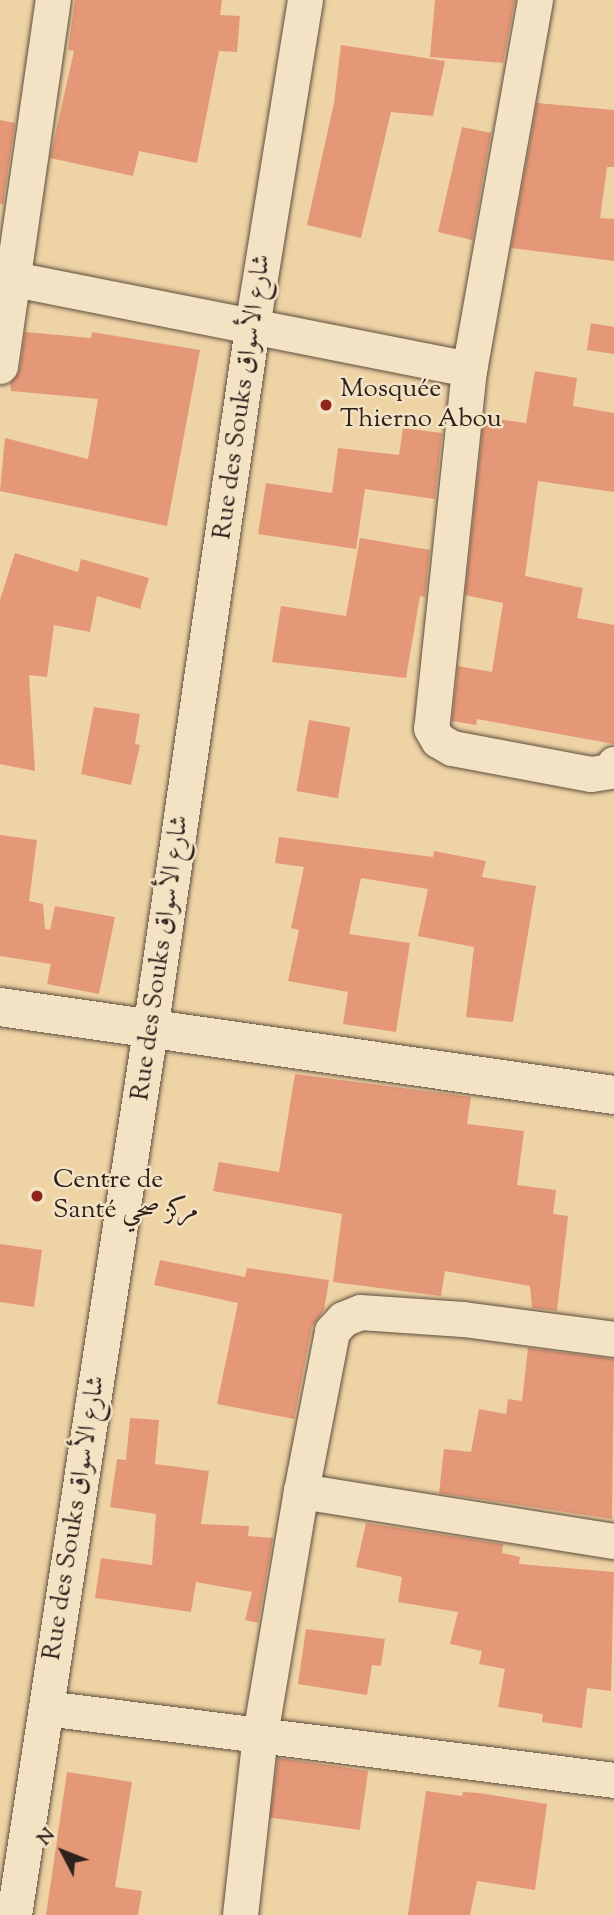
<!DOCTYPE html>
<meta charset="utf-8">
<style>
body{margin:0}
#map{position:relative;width:614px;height:1915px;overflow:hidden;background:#eed3a5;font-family:"Sorts Mill Goudy",Amiri,serif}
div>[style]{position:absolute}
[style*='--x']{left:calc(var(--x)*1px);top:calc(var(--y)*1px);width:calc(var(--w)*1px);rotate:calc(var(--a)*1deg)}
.building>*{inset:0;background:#e59878;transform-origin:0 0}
.roads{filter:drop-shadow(0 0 2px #5e4e3e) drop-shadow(0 0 2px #5e4e3e)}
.minor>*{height:35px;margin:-17.5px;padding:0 17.5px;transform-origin:17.5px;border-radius:17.5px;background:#f4e2c4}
.tertiary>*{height:38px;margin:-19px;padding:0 19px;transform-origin:19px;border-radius:19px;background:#f4e2c4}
.dots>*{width:19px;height:19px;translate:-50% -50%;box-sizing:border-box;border:4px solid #f4e2c4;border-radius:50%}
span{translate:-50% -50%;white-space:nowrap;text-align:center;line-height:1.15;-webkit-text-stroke:5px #f4e2c4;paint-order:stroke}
.poi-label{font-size:26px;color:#2e211c}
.left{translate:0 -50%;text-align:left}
.street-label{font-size:26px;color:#2e211c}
.north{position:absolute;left:28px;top:1817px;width:70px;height:70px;-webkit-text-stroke:5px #f4e2c4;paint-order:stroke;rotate:312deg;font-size:19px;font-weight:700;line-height:28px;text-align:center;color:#2e211c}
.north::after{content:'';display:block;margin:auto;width:24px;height:32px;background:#2e211c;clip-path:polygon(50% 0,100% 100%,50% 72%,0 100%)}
</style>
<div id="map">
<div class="building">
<div style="clip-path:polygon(75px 0,222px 0,220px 15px,240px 16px,237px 52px,219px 51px,197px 163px,139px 151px,133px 176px,50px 158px,74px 51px,68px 50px)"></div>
<div style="clip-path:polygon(435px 0,515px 0,503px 63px,430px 57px)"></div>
<div style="clip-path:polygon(341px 45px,445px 61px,433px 116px,391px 112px,361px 238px,307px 225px,334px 103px)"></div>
<div style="clip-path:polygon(537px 103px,614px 110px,614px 167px,607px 167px,600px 218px,614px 219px,614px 261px,511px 248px)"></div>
<div style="clip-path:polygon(0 120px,15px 123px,3px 204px,0 204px)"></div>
<div style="clip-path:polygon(462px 127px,491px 133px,472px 240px,438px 232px)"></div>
<div style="clip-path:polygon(591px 323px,614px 327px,614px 354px,587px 350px)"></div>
<div style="clip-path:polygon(25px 332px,91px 338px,92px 332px,200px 350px,167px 526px,0 491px,5px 438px,88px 459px,98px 399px,11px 391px,10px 383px,20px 369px)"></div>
<div style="clip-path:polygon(535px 371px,577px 378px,573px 406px,614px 413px,614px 492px,538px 481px,525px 576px,583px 588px,577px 618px,614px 625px,614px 744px,477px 719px,476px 725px,452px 721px,458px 666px,492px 672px,503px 603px,465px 595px,484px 417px,526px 423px)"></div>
<div style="clip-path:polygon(403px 428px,442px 433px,435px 499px,365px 489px,356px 549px,258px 534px,266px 483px,332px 493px,338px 448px,399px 455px)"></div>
<div style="clip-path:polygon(360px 538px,430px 550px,425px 597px,420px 596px,406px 678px,272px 662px,281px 606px,346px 616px)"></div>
<div style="clip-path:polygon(15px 553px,78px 572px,81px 559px,149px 578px,140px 609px,97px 596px,90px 632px,54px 625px,47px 677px,29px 675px,35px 771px,0 764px,0 600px)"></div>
<div style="clip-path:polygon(94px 707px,140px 714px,135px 744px,140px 745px,131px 785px,81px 774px)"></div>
<div style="left:309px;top:720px;width:42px;height:72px;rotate:10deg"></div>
<div style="clip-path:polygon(0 835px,37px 840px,29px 901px,43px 904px,45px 929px,50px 930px,55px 906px,115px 917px,99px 994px,47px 984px,51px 964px,0 956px)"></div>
<div style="clip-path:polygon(279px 837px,433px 857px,434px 851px,486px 861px,482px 877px,536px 886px,513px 1022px,466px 1017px,474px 947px,418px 936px,428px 889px,361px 878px,349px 934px,410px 943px,396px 1032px,343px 1024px,348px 992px,288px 981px,299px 930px,291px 928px,304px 867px,275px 863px)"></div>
<div style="clip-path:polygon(295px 1074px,471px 1097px,467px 1124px,524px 1131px,517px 1185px,556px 1190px,553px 1214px,568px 1216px,557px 1311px,532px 1308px,530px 1286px,445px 1271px,441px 1296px,333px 1282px,342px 1214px,213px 1191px,219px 1162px,279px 1172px)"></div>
<div style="clip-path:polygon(0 1244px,42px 1250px,34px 1307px,0 1302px)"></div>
<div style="clip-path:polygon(160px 1260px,245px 1277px,247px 1268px,329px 1280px,324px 1310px,312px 1327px,294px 1419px,217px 1404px,238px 1303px,154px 1285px)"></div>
<div style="clip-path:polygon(528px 1348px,614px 1359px,612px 1519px,439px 1493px,444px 1449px,471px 1452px,479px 1409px,506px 1414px,508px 1399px,522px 1401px)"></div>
<div style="clip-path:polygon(130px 1418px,159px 1420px,155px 1464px,209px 1471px,201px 1524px,249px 1526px,248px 1536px,273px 1538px,258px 1623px,245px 1620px,252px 1592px,196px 1582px,191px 1612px,95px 1598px,101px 1558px,152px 1565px,156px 1514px,110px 1507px,117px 1459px,126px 1460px)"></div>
<div style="clip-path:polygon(366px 1523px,503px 1544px,502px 1553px,520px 1557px,519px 1564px,614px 1572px,611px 1691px,587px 1688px,582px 1728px,542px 1722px,543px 1714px,498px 1707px,505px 1669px,479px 1664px,482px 1651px,450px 1644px,458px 1612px,398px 1602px,402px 1577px,356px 1567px)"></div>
<div style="clip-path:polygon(306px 1629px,385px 1639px,381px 1666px,372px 1665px,367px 1695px,298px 1684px)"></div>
<div style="left:278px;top:1758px;width:91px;height:60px;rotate:8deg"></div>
<div style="clip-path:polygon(67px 1772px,132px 1782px,115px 1887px,142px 1891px,138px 1915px,46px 1915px)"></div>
<div style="clip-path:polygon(426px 1791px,462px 1796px,463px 1792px,479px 1793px,547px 1804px,535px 1890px,477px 1881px,470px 1915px,408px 1915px)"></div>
</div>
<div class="roads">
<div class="minor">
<div style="--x:535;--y:0;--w:375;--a:100.1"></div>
<div style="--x:469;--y:369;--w:361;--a:96"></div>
<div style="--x:431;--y:728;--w:14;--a:60"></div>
<div style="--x:438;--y:740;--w:16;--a:30"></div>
<div style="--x:452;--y:748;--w:141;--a:10.6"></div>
<div style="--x:591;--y:774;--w:18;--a:-9"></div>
<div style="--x:609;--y:771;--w:9;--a:-54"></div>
<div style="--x:14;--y:279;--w:464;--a:11.2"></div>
<div style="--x:0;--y:366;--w:370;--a:-81.8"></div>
<div style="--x:301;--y:1491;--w:163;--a:-79"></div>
<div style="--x:332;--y:1331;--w:16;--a:-47"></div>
<div style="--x:343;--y:1319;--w:18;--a:-22"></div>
<div style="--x:360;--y:1312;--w:103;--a:3.9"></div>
<div style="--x:463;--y:1319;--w:152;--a:7.5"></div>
<div style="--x:46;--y:1708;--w:573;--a:7.22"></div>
<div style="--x:14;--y:1915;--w:895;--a:-81.26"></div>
<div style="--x:150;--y:1030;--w:710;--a:-81.74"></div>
<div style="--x:252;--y:327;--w:331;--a:-80.8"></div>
<div style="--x:240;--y:1915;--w:181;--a:-83.7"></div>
<div style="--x:260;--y:1735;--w:247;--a:-80.5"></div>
<div style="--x:301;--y:1491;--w:317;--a:9.1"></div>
</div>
<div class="tertiary">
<div style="--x:0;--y:1007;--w:620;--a:8.16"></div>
</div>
</div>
<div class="dots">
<div style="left:326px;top:405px;background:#8f2418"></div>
<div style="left:37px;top:1196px;background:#8f2418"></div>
</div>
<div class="poi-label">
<span class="left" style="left:340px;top:405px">Mosquée<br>Thierno Abou</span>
<span class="left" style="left:53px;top:1196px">Centre de<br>Santé مركز صحي</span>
</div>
<div class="street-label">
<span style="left:243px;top:397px;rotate:-82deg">Rue des Souks شارع الأسواق</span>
<span style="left:161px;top:958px;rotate:-82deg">Rue des Souks شارع الأسواق</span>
<span style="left:75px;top:1518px;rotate:-81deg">Rue des Souks شارع الأسواق</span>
</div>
<div class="north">N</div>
</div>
